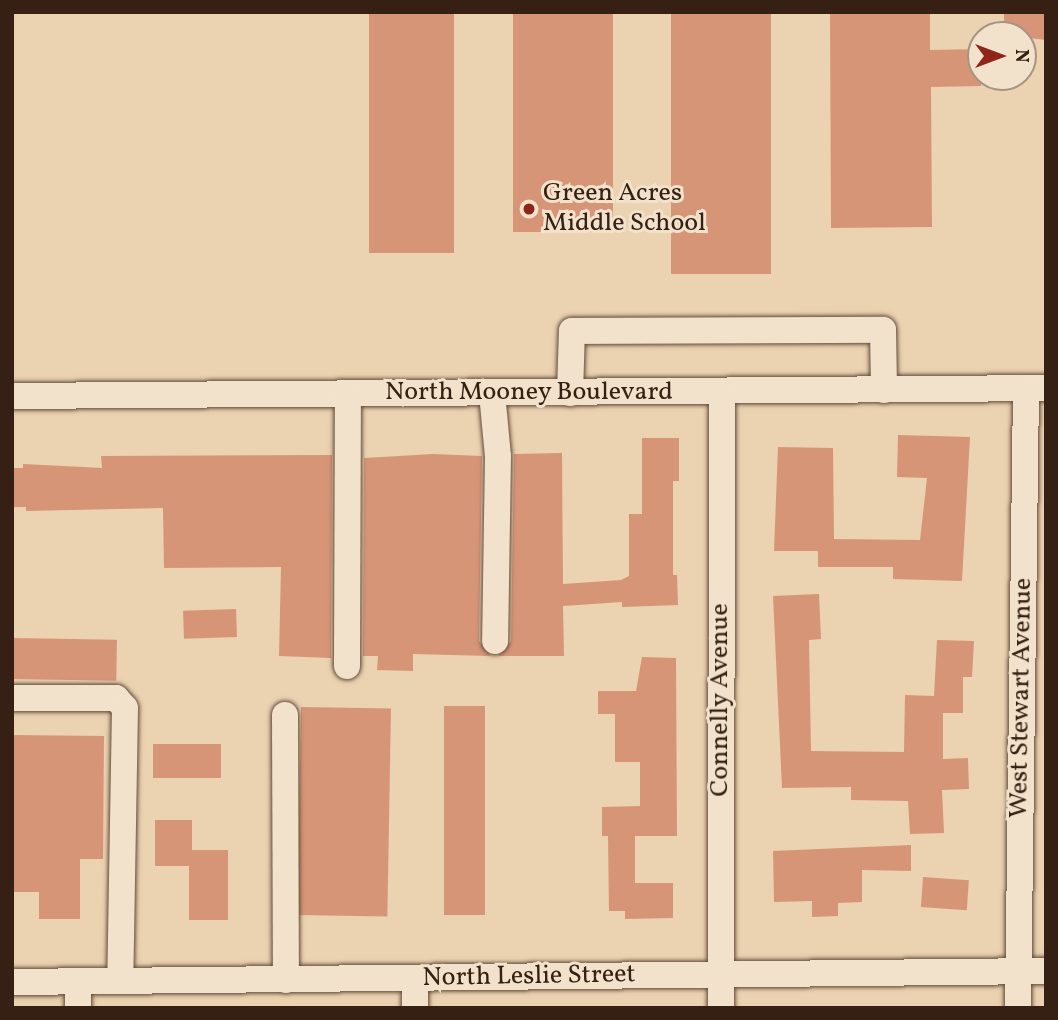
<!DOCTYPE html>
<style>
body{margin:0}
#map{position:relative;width:1058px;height:1020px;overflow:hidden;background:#ebd2b0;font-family:Vollkorn,serif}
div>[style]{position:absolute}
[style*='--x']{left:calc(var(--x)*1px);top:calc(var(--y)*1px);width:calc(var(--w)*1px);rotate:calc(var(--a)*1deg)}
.building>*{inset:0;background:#d79578;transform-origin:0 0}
.roads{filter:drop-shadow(0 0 2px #624c3a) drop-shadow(0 0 2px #624c3a)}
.minor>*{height:26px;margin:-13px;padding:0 13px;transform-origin:13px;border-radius:13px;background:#f2e2cc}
.dots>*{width:19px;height:19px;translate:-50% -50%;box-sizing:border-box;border:4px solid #f2e2cc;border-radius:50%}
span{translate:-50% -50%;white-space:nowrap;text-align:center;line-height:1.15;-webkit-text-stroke:6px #f2e2cc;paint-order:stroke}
.poi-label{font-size:26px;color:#352013}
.left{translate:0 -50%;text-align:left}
.street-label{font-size:26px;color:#352013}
.frame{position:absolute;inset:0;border:14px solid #352013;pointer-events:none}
.north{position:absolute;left:967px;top:21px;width:70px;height:70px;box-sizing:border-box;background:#f2e2cc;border:2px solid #a69482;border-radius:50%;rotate:90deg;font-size:19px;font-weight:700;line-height:28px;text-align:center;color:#352013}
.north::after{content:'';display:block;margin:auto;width:24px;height:32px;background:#8f2418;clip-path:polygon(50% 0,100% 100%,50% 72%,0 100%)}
</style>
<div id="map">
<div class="building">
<div style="left:369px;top:12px;width:85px;height:241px"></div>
<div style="left:513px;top:12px;width:100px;height:220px"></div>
<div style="left:671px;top:12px;width:100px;height:262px"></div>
<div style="clip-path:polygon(830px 12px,930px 12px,930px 50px,981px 49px,981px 86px,931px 87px,932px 227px,831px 228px)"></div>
<div style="clip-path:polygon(1004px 12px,1046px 12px,1046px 40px,1004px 35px)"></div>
<div style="clip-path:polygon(898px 435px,970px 437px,962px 581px,893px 579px,893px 567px,818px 567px,818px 551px,774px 551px,778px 447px,833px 448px,834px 539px,920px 540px,927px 478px,897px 477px)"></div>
<div style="clip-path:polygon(642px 438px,679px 438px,679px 481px,673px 481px,673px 575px,677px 575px,678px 605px,622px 607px,622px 602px,563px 606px,564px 656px,498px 656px,511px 641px,514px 454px,562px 453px,563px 584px,621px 580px,629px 576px,629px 514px,642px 514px)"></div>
<div style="clip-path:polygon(433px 454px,482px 456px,479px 641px,491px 656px,413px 654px,413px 671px,377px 670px,378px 656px,363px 656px,364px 458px)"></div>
<div style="clip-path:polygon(332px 455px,331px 658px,279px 656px,281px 567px,164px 568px,163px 508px,26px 511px,26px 507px,12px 507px,12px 468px,23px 468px,23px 464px,102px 468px,101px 456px)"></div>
<div style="clip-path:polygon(819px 594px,821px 639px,809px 640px,811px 751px,904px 752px,905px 695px,934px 696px,937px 640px,974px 641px,972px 677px,963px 677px,963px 713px,943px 713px,943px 759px,968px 758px,969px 789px,942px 790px,944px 833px,910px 834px,908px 801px,851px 800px,851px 787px,782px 788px,773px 596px)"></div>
<div style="left:236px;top:609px;width:28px;height:53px;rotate:88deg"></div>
<div style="left:12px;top:638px;width:105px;height:41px;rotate:1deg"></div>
<div style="clip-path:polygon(642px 657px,676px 658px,677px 836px,635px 836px,635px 883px,673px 883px,673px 918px,625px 919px,625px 911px,609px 911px,608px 836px,602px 836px,602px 807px,640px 806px,640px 762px,615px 762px,615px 714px,598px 714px,598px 691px,636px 691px)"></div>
<div style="left:444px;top:706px;width:41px;height:209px"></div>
<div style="left:301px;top:707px;width:90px;height:208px;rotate:1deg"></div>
<div style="clip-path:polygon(12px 735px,104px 736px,103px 859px,80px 859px,80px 919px,39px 919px,39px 892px,12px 892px)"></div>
<div style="left:153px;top:744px;width:68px;height:34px"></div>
<div style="clip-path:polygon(155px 820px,192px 820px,192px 850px,228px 850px,228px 920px,189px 920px,189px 866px,155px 866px)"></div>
<div style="clip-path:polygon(911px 845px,911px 871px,862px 870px,862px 902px,838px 903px,838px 916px,812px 917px,812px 901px,774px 902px,773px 851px)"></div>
<div style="left:923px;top:877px;width:46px;height:30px;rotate:4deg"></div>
</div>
<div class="roads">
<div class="minor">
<div style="--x:492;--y:393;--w:63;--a:84.6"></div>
<div style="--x:498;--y:456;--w:185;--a:90.9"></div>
<div style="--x:570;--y:393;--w:62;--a:-88.2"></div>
<div style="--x:572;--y:331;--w:311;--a:-0.2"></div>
<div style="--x:883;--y:330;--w:60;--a:89"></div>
<div style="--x:12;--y:396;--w:1034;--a:-0.44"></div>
<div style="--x:347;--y:666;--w:272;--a:-89.8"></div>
<div style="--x:12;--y:698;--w:104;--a:0"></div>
<div style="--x:116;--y:698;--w:13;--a:48"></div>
<div style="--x:125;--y:708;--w:273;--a:91"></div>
<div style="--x:285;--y:715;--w:265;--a:89.8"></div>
<div style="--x:415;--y:979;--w:29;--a:90"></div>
<div style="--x:12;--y:982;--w:1034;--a:-0.61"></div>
<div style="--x:78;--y:1008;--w:26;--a:-90"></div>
<div style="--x:721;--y:1008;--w:617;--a:-89.91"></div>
<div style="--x:1018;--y:1008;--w:620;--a:-89.26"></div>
</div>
</div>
<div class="dots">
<div style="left:529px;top:209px;background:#8f2418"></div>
</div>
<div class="poi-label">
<span class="left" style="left:543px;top:209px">Green Acres<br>Middle School</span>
</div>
<div class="street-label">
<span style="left:529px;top:393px">North Mooney Boulevard</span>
<span style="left:1022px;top:698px;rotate:-89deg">West Stewart Avenue</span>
<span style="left:721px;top:700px;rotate:-90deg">Connelly Avenue</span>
<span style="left:529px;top:977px;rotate:-1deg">North Leslie Street</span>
</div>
<div class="frame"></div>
<div class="north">N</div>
</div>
